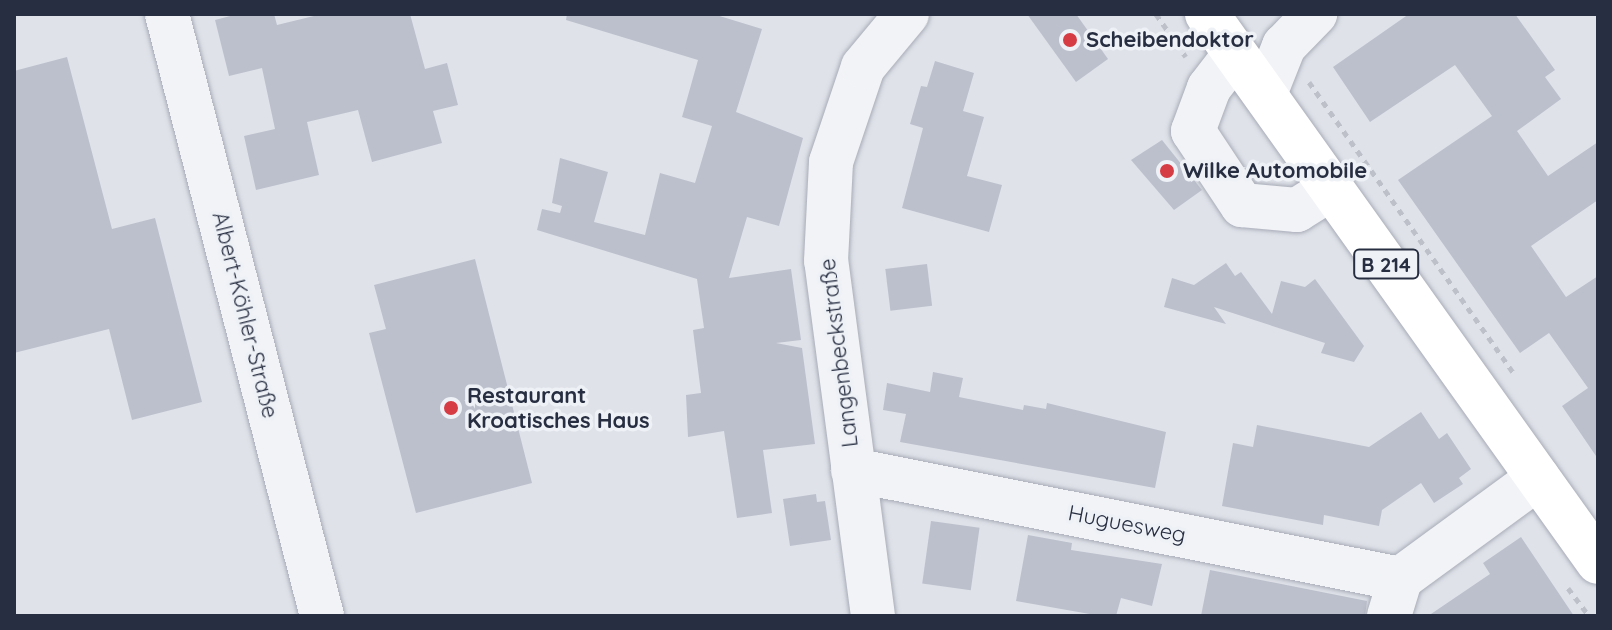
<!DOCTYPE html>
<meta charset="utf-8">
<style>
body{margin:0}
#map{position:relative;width:1612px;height:630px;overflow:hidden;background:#dfe2e9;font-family:Quicksand,sans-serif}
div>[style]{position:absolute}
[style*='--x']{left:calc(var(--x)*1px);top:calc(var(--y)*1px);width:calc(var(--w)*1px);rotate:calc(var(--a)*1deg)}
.building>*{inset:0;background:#bcc0cc;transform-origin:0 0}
.path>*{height:5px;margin-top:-2.5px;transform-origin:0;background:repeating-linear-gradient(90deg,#bdc0c8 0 6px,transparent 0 12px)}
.roads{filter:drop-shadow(0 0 2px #a8acb7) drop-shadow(0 0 2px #a8acb7)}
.minor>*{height:44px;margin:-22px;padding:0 22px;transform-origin:22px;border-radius:22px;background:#f2f3f7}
.major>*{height:44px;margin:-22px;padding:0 22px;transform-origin:22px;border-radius:22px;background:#fff}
.dots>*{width:22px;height:22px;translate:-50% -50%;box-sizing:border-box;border:4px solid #eef1f6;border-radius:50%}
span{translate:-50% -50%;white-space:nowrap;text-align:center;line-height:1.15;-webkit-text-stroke:7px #eef1f6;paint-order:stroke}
.shield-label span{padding:2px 6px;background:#eef1f6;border:2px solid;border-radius:6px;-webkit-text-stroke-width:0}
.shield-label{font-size:20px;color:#272e41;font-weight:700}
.poi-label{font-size:22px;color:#272e41;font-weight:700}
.left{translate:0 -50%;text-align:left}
.street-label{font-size:22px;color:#272e41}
.frame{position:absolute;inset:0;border:16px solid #272e41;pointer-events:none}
</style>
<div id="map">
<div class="building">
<div style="clip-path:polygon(238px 14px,274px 14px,277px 25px,322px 14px,410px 14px,425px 69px,447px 63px,458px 105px,433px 111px,442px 143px,372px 162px,358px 110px,307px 122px,319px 175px,256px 190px,244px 136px,275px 129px,262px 68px,229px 76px,215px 20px)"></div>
<div style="clip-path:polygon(567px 14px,713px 14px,762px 29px,736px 112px,803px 138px,779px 226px,747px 217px,729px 278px,791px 269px,801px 340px,776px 343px,802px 348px,815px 444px,763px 450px,772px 513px,737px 518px,724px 431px,688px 437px,686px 395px,701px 393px,693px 330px,704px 328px,697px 279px,537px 230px,542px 209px,560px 213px,562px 206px,552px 203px,560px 158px,608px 172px,594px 222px,645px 235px,660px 173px,695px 183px,712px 126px,682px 117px,698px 60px,566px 20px)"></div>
<div style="clip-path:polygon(1027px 14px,1076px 14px,1108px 59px,1076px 82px)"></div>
<div style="clip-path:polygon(1409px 14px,1515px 14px,1555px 70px,1545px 77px,1561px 99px,1517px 131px,1548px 176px,1598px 142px,1598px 200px,1531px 246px,1566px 297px,1598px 276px,1598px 459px,1562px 406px,1588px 388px,1549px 333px,1520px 353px,1398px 180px,1492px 116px,1455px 65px,1370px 122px,1333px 67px)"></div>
<div style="clip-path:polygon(67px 57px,112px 229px,155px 218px,202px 402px,132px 420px,109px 329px,14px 353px,14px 71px)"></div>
<div style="clip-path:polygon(935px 61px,974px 73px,963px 111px,984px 117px,967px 176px,1002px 185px,989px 232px,902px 208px,923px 128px,910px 124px,921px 86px,927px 87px)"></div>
<div style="clip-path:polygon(1162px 140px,1202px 190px,1174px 210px,1131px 160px)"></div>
<div style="clip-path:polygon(475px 259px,532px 483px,416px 513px,369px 333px,386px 329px,374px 285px)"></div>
<div style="clip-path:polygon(1226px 263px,1235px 276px,1241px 272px,1272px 314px,1281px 281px,1305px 287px,1315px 279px,1364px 346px,1354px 362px,1321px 353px,1325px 343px,1214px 307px,1226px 324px,1164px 307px,1172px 278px,1194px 285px)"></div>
<div style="left:927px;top:264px;width:42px;height:42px;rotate:83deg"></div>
<div style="clip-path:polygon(933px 372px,963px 378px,959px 397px,1023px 410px,1024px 405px,1046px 409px,1047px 403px,1166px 432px,1155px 488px,900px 442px,906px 414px,883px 410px,887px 383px,930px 392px)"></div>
<div style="clip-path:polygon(1421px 412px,1439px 439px,1447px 433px,1471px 469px,1459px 478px,1463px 484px,1434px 503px,1421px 483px,1382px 510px,1379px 526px,1324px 515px,1323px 525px,1222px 506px,1233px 443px,1253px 447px,1257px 425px,1369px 447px)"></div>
<div style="clip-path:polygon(816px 494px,817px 502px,825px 501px,831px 540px,790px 546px,783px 499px)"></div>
<div style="left:931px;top:521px;width:49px;height:63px;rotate:8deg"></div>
<div style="clip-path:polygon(1028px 535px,1072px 543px,1071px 550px,1162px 564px,1152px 606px,1121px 598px,1116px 616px,1101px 616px,1016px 601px)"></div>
<div style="clip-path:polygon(1521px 537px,1574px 616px,1428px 616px,1490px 574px,1483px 563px)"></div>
<div style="clip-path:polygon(1210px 570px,1367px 601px,1365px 616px,1201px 616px)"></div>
</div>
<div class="path">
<div style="--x:1156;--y:14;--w:52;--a:55.1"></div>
<div style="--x:1309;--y:82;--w:358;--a:54.9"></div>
<div style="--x:1568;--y:588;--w:35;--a:53"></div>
</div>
<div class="roads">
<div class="minor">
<div style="--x:167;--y:14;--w:622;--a:75.56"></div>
<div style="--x:1235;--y:54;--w:43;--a:127.4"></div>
<div style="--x:1209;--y:88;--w:46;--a:110.4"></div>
<div style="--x:1193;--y:131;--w:89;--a:56.5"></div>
<div style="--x:1242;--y:205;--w:55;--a:5.2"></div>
<div style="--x:1297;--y:210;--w:41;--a:-32.2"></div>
<div style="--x:1265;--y:94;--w:52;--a:-68.4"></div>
<div style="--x:1284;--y:46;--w:45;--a:-45.9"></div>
<div style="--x:853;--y:470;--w:558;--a:11.27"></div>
<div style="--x:873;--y:616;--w:358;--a:-97.5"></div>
<div style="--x:826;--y:261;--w:99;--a:-87.1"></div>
<div style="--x:831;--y:162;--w:100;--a:-71.4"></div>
<div style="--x:863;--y:67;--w:69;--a:-50.3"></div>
<div style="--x:1389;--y:616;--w:39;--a:-73"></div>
<div style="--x:1400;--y:579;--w:171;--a:-36.2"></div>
</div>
<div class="major">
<div style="--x:1207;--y:14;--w:673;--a:54.49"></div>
</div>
</div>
<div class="dots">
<div style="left:1070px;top:40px;background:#d63c44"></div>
<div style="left:1167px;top:171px;background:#d63c44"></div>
<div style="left:451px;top:408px;background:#d63c44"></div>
</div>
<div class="shield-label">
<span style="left:1386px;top:264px">B 214</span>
</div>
<div class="poi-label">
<span class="left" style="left:1086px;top:40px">Scheibendoktor</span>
<span class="left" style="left:1183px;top:171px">Wilke Automobile</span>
<span class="left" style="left:467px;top:408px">Restaurant<br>Kroatisches Haus</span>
</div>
<div class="street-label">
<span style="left:245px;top:315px;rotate:76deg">Albert-Köhler-Straße</span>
<span style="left:839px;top:353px;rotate:-97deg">Langenbeckstraße</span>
<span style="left:1127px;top:524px;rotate:11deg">Huguesweg</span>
</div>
<div class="frame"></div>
</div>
